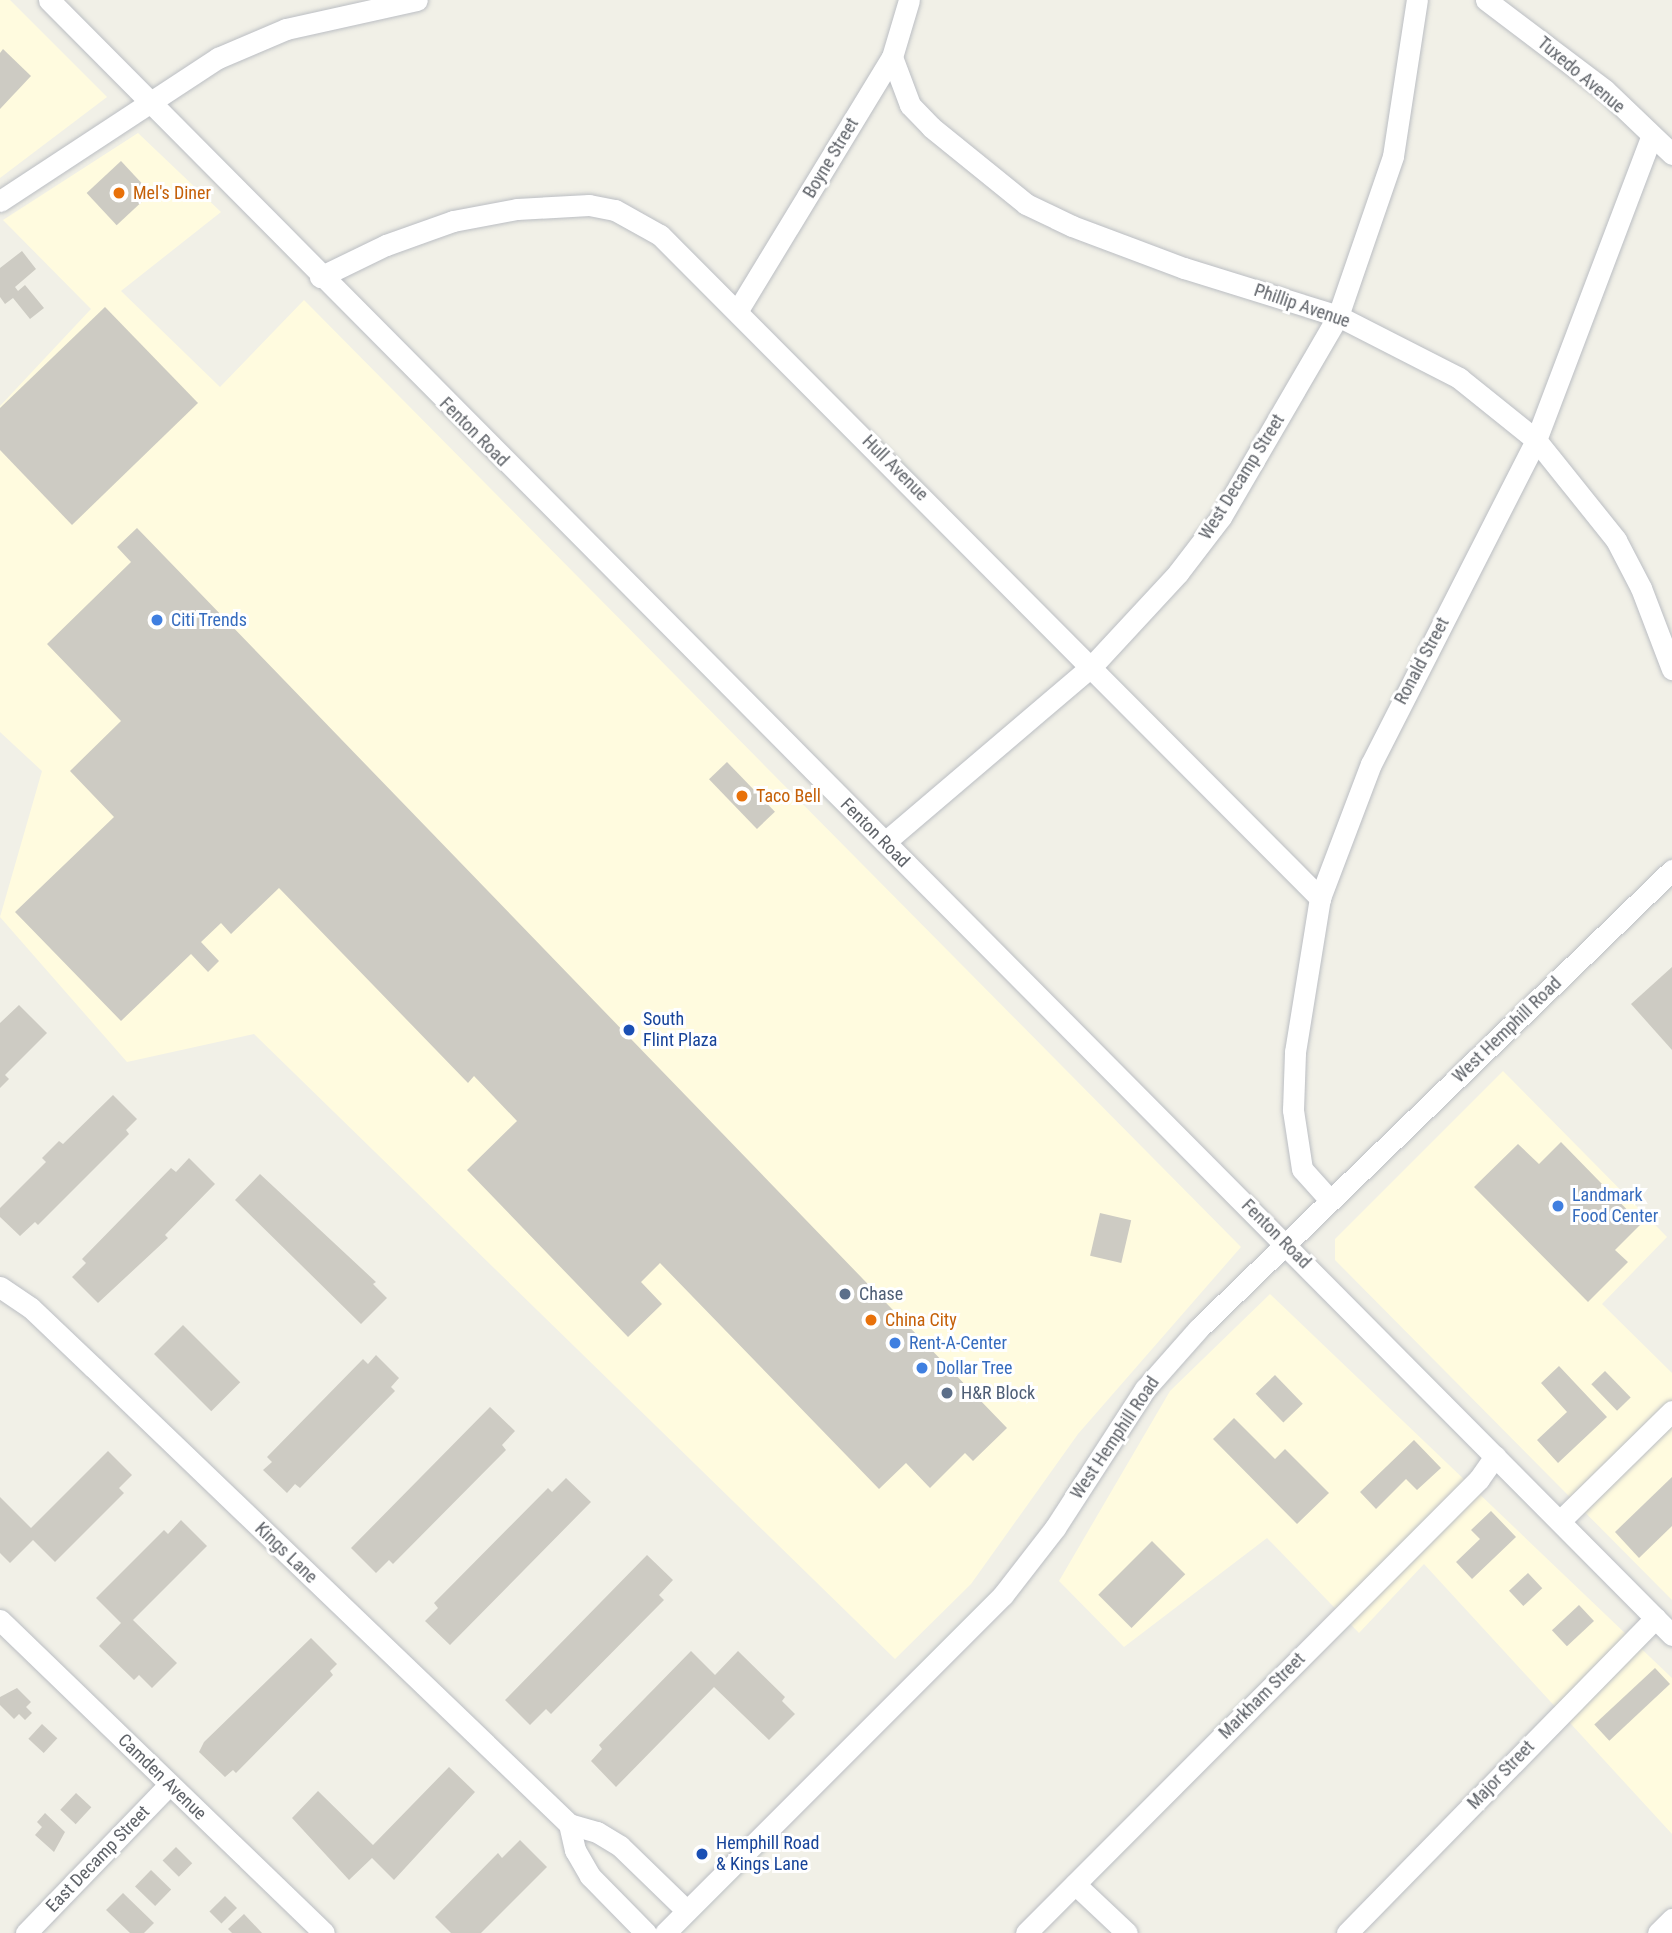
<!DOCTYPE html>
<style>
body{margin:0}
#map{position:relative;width:1672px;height:1933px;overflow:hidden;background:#f1f0e7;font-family:"Roboto Condensed",sans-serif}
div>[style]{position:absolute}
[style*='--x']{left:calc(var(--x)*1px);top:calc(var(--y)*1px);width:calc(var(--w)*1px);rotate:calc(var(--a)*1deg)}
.commercial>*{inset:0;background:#fffbdf}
.building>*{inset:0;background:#cdcbc3;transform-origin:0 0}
.roads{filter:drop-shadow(0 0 2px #bbbec3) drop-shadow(0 0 2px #bbbec3)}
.minor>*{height:21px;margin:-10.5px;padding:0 10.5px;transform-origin:10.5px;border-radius:10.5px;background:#fff}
.dots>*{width:19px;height:19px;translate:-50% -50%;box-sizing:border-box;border:4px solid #fff;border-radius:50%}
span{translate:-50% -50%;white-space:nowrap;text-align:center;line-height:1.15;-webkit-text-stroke:6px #fff;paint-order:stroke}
.street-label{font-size:18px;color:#5e6268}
.food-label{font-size:18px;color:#c56008}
.left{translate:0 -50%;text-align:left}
.shop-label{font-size:18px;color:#366cbe}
.transit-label{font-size:18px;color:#164399}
.service-label{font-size:18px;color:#4e5e75}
</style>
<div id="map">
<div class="commercial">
<div style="clip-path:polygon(0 0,10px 0,107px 97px,0 178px)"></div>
<div style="clip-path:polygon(138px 133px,221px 212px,121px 291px,220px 387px,304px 300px,1241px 1247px,1078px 1434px,971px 1584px,895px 1659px,254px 1034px,127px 1062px,0 917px,42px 771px,0 732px,0 406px,91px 309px,3px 220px)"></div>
<div style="clip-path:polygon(1503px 1071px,1667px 1237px,1602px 1304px,1672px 1373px,1672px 1600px,1335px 1260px,1335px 1239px)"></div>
<div style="clip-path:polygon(1270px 1294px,1672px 1678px,1672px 1834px,1424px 1564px,1359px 1633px,1267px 1538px,1124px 1647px,1059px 1581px,1170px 1391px)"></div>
</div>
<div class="building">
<div style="clip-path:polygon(3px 49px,31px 76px,0 109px,0 53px)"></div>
<div style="left:121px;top:161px;width:44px;height:47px;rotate:47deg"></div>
<div style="clip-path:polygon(22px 251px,36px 269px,15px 287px,18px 291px,25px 285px,44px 308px,30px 319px,13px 298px,5px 304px,0 297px,0 268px)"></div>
<div style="clip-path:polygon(105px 307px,198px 403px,72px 525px,0 450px,0 408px)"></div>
<div style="clip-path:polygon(137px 528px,1007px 1428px,973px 1461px,965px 1453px,930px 1488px,906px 1463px,879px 1489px,660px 1263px,641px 1282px,662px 1304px,628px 1337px,467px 1170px,517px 1121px,474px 1076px,468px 1083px,279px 888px,231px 934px,221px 923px,201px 942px,219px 961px,208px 972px,191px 954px,121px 1021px,15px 912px,114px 817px,70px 771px,121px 721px,47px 644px,131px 562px,117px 547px)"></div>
<div style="left:727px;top:762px;width:69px;height:25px;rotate:46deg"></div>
<div style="clip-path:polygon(1672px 967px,1672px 1050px,1631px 1004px)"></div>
<div style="clip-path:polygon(19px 1005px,47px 1033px,5px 1075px,9px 1079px,0 1088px,0 1023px)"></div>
<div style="clip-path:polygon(113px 1095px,137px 1119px,126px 1130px,129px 1134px,38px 1225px,35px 1222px,20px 1236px,0 1217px,0 1208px,46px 1162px,42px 1158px,59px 1141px,63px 1144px)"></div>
<div style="clip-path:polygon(1561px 1142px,1641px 1224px,1615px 1250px,1628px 1262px,1588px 1302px,1474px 1187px,1518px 1144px,1539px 1164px)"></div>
<div style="clip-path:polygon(189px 1158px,215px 1184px,165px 1235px,168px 1238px,98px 1303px,72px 1277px,86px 1263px,82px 1259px,171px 1168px,176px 1172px)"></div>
<div style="clip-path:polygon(260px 1174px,376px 1282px,373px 1284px,387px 1298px,361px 1324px,235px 1200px)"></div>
<div style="left:1100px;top:1213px;width:32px;height:44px;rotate:13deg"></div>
<div style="left:183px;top:1325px;width:81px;height:41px;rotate:45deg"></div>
<div style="clip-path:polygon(376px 1355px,399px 1378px,391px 1387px,395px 1391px,300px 1488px,295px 1484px,287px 1493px,263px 1470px,272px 1462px,267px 1457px,363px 1359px,368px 1364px)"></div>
<div style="clip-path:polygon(1559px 1366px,1607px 1417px,1558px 1463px,1537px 1440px,1567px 1412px,1541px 1383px)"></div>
<div style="left:1605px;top:1371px;width:37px;height:19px;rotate:46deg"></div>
<div style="left:1275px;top:1375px;width:40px;height:27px;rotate:46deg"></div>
<div style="clip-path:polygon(490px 1407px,515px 1431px,502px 1445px,506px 1450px,393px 1564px,389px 1560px,376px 1573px,351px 1548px)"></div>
<div style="clip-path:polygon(1234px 1418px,1275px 1459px,1285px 1449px,1329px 1493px,1297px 1524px,1213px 1439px)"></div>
<div style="clip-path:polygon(1414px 1440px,1441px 1468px,1417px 1490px,1406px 1479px,1376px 1509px,1360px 1492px)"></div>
<div style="clip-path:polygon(108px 1451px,132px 1475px,119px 1488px,124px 1493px,55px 1562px,33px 1540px,10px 1563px,0 1553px,0 1497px,31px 1528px)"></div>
<div style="clip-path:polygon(1672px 1477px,1672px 1526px,1639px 1558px,1615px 1532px)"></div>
<div style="clip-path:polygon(566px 1478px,591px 1502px,450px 1645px,425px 1621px,438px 1608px,434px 1603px,548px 1488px,552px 1492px)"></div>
<div style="clip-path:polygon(1491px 1511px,1516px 1537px,1472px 1579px,1456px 1562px,1480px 1539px,1471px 1530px)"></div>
<div style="clip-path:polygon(181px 1520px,207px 1546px,133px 1620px,177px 1663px,152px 1688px,139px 1675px,134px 1680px,99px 1646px,121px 1623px,96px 1598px,164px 1530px,168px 1534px)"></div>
<div style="left:1152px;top:1541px;width:47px;height:76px;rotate:45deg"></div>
<div style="clip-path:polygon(647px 1555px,673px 1580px,659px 1595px,664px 1600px,551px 1714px,546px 1709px,530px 1725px,505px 1700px)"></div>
<div style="left:1528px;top:1573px;width:21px;height:26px;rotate:47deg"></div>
<div style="left:1579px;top:1605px;width:22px;height:37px;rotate:47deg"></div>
<div style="clip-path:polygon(311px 1638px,337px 1664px,330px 1671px,333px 1675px,236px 1773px,233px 1770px,225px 1777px,199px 1752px,204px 1742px)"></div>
<div style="clip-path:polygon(691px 1651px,715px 1675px,738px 1651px,785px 1697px,782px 1701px,795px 1714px,769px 1740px,714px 1687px,616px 1787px,591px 1761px,602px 1749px,599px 1745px)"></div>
<div style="left:1655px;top:1668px;width:22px;height:83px;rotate:47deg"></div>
<div style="clip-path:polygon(17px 1688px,31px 1702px,26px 1707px,32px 1713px,25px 1720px,19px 1714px,14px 1719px,0 1705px,0 1697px)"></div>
<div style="left:42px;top:1724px;width:21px;height:20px;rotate:43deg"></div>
<div style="clip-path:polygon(449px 1767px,475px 1792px,394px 1880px,372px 1858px,349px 1880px,292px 1818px,318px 1791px,373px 1845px)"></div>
<div style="left:76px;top:1793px;width:21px;height:23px;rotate:43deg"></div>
<div style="clip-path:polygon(45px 1813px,65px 1832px,54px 1852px,35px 1835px,42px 1827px,37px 1822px)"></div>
<div style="clip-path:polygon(520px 1840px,547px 1867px,481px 1933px,451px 1933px,435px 1917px,498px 1853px,502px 1858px)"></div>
<div style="left:176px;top:1847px;width:23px;height:19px;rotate:45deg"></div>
<div style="left:151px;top:1870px;width:28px;height:23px;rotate:44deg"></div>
<div style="clip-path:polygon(123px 1893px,154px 1923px,144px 1933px,130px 1933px,106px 1910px)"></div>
<div style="left:225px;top:1896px;width:17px;height:22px;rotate:45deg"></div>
<div style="clip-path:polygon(244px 1914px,262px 1933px,232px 1933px,228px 1929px)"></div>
</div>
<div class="roads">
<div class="minor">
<div style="--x:49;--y:0;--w:2304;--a:45.21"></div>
<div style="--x:1486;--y:0;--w:149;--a:37.1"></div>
<div style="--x:1605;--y:90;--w:93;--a:43.7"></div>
<div style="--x:892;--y:57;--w:51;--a:69.4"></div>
<div style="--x:910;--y:105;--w:30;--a:46"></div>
<div style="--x:931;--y:127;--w:122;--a:39"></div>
<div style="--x:1026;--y:204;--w:51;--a:25.6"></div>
<div style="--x:1072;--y:226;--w:120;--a:20.6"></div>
<div style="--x:1184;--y:268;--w:161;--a:17.3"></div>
<div style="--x:1338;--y:316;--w:136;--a:27.1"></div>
<div style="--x:1459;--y:378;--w:99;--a:38.8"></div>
<div style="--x:1536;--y:440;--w:128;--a:51.3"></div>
<div style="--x:1616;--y:540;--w:54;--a:62.5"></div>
<div style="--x:1641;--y:588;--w:87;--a:69.1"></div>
<div style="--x:0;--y:201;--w:261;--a:-33.3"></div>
<div style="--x:218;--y:58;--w:74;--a:-23.1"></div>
<div style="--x:286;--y:29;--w:134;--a:-12.5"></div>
<div style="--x:320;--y:277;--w:73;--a:-25.9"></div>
<div style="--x:386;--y:245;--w:71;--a:-19.7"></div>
<div style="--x:453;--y:221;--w:65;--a:-10.6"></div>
<div style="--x:517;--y:209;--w:72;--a:-3.2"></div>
<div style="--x:589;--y:205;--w:26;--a:11"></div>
<div style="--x:615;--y:210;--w:51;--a:29.1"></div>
<div style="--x:660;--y:235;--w:936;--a:45.13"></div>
<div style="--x:738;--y:310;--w:296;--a:-58.7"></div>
<div style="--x:892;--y:57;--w:59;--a:-73.4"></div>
<div style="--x:885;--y:842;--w:272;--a:-40.4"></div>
<div style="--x:1092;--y:666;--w:127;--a:-47.2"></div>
<div style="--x:1178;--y:573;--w:71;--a:-52.5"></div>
<div style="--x:1221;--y:517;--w:233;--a:-59.8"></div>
<div style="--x:1338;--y:316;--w:169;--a:-71"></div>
<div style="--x:1393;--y:156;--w:158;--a:-81.3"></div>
<div style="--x:1329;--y:1199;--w:40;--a:-132"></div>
<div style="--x:1302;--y:1169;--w:60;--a:-98.7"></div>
<div style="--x:1293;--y:1110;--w:58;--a:-88"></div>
<div style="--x:1295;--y:1052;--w:156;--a:-80.8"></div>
<div style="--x:1320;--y:898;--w:143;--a:-69.2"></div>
<div style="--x:1371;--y:764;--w:364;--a:-63"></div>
<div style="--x:1536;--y:440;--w:324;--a:-69.2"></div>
<div style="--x:0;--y:1287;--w:37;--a:34"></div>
<div style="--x:31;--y:1308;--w:86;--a:43.6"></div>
<div style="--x:93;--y:1367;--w:660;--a:43.83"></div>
<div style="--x:569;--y:1824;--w:29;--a:16"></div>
<div style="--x:597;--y:1832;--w:27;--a:31"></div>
<div style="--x:620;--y:1846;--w:93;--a:44.1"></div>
<div style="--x:1560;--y:1521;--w:157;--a:-44.5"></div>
<div style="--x:0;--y:1620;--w:450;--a:44"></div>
<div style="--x:569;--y:1824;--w:27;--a:77"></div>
<div style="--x:575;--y:1850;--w:30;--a:60"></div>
<div style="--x:590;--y:1876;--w:80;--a:45.5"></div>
<div style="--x:1075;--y:1884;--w:71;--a:43.3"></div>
<div style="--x:26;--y:1933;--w:206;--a:-46"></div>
<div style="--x:665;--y:1933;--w:478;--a:-45"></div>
<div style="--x:1003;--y:1595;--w:85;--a:-52.2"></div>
<div style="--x:1055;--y:1528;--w:166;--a:-57.1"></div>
<div style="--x:1145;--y:1389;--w:80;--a:-48.5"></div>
<div style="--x:1198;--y:1329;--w:660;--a:-44.08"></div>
<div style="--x:1026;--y:1933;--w:641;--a:-45.06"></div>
<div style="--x:1479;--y:1479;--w:28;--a:-55"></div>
<div style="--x:1347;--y:1933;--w:441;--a:-45.6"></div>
<div style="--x:1658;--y:1933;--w:20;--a:-45"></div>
</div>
</div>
<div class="dots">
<div style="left:119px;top:193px;background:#e8710a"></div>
<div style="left:157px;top:620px;background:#3f7fe0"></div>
<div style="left:742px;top:796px;background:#e8710a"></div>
<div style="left:629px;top:1030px;background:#1a4fb4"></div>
<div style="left:1558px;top:1206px;background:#3f7fe0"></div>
<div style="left:845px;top:1294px;background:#5c6f8a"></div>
<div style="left:871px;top:1320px;background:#e8710a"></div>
<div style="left:895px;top:1343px;background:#3f7fe0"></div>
<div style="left:922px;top:1368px;background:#3f7fe0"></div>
<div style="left:947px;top:1393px;background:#5c6f8a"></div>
<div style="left:702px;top:1854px;background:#1a4fb4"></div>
</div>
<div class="street-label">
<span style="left:1581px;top:75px;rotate:40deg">Tuxedo Avenue</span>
<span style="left:831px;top:158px;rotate:-59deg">Boyne Street</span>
<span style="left:1302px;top:306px;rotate:19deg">Phillip Avenue</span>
<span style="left:474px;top:432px;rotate:45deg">Fenton Road</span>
<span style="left:895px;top:468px;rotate:45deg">Hull Avenue</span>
<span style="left:1242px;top:477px;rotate:-58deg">West Decamp Street</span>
<span style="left:1422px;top:661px;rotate:-62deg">Ronald Street</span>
<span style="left:875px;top:833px;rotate:45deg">Fenton Road</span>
<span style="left:1507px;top:1030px;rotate:-44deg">West Hemphill Road</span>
<span style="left:1276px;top:1234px;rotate:45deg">Fenton Road</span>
<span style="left:1115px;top:1438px;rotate:-56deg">West Hemphill Road</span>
<span style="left:286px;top:1553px;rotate:44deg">Kings Lane</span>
<span style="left:1262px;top:1696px;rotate:-45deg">Markham Street</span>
<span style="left:1501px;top:1775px;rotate:-46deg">Major Street</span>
<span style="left:162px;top:1777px;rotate:44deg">Camden Avenue</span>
<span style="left:98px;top:1859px;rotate:-46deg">East Decamp Street</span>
</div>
<div class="food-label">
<span class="left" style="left:133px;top:193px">Mel's Diner</span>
<span class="left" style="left:756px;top:796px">Taco Bell</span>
<span class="left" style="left:885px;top:1320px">China City</span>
</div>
<div class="shop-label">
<span class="left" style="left:171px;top:620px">Citi Trends</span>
<span class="left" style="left:1572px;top:1206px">Landmark<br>Food Center</span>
<span class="left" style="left:909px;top:1343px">Rent-A-Center</span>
<span class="left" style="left:936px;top:1368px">Dollar Tree</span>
</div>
<div class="transit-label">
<span class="left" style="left:643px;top:1030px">South<br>Flint Plaza</span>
<span class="left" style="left:716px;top:1854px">Hemphill Road<br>&amp; Kings Lane</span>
</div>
<div class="service-label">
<span class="left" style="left:859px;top:1294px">Chase</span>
<span class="left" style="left:961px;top:1393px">H&amp;R Block</span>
</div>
</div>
